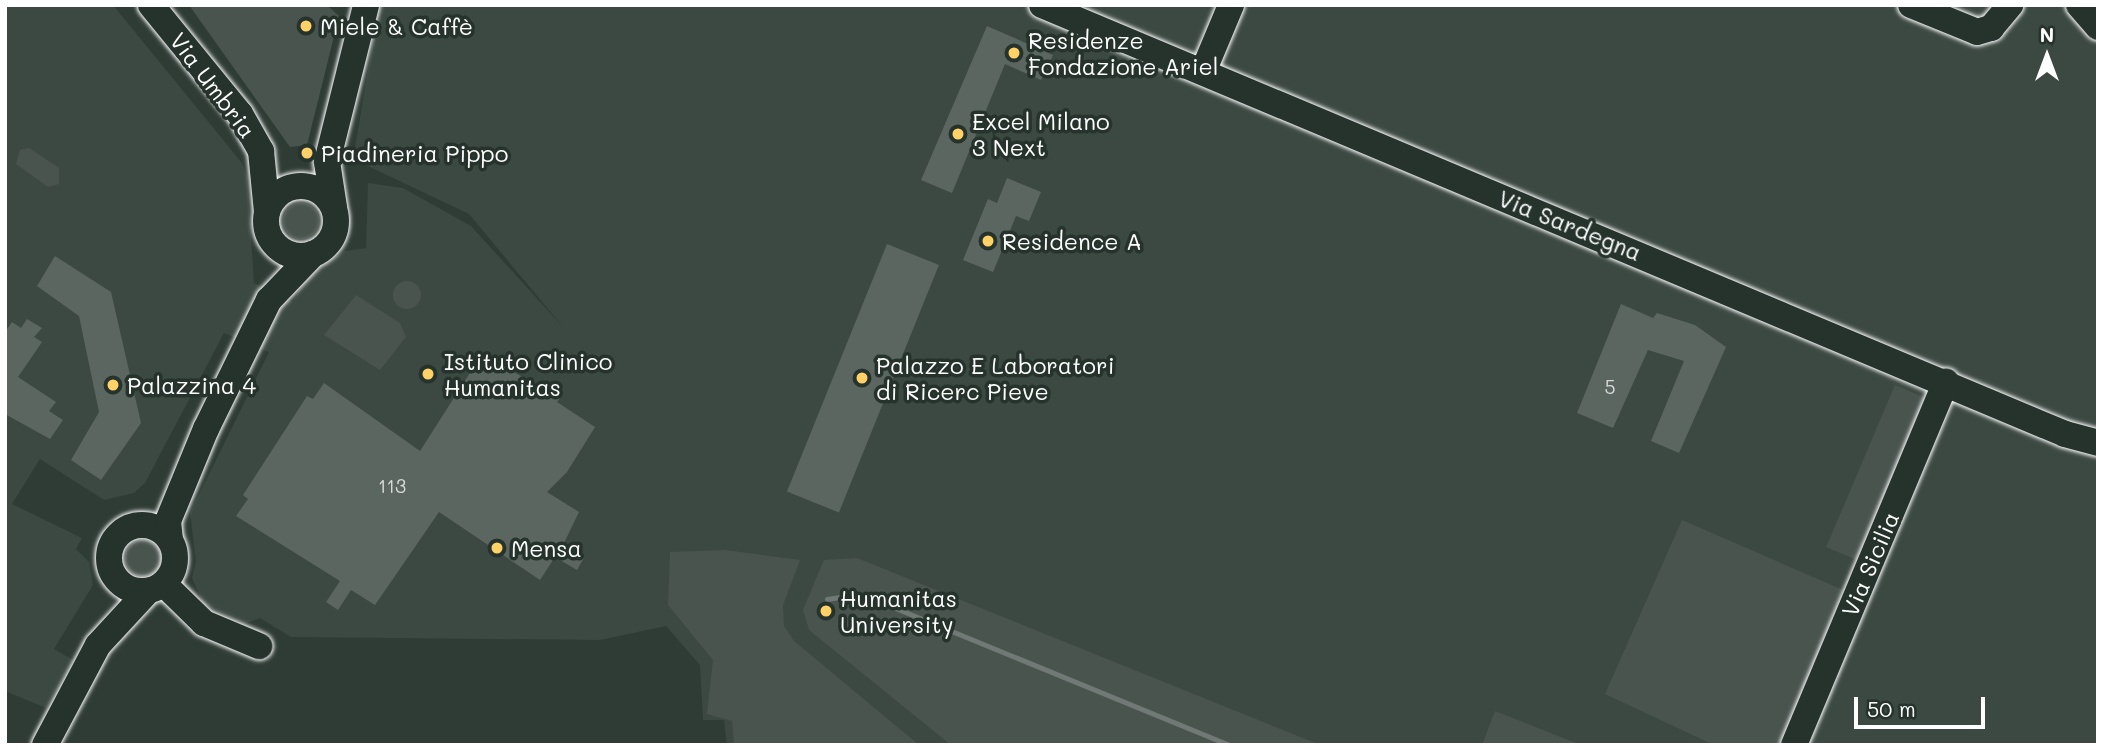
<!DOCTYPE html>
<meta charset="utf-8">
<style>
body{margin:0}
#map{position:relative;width:2103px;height:750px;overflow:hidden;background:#2f3b35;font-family:Mali,sans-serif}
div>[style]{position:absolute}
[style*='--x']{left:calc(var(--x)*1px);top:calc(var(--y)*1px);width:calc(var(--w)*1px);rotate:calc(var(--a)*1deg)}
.built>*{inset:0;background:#3c4842}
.green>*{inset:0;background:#4a544f;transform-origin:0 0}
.round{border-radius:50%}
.stream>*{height:5px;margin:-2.5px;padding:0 2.5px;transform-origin:2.5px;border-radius:2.5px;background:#707975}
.building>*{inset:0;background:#5b6661;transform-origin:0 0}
.roads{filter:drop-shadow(0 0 2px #fff) drop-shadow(0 0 2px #fff)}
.minor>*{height:26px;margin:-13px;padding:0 13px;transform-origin:13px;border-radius:13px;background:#26332d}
.minor>.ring{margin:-13px;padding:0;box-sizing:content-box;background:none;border:26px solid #26332d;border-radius:50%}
.dots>*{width:19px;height:19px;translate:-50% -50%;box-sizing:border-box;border:4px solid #26332d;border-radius:50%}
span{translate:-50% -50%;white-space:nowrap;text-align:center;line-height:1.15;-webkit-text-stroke:7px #26332d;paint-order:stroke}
.number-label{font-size:19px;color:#d6d9d8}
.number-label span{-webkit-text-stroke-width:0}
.poi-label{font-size:23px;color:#fff}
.left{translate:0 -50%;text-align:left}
.street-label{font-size:23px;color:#fff}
.frame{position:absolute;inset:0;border:7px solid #fff;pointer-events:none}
.north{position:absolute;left:2012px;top:21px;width:70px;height:70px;-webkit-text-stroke:5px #26332d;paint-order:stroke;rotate:0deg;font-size:19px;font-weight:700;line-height:28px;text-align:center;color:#fff}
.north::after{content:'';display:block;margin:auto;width:24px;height:32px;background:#fff;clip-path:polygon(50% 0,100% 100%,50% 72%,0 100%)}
.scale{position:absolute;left:1854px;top:697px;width:131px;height:32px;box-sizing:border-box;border:4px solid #fff;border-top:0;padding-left:9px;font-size:21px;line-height:24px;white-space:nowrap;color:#fff;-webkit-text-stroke:5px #26332d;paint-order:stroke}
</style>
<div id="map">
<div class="built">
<div style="clip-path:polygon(5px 5px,113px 5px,242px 163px,247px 177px,254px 283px,293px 302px,307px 276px,345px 251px,366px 248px,368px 183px,403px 188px,471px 226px,563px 327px,469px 214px,353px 159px,379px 5px,2098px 5px,2098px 745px,727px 745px,724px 720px,703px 720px,700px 665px,666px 626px,600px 640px,291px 637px,260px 618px,244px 624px,204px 604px,192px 578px,196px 561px,190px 513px,269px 352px,224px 333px,145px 483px,134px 493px,104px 500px,40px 459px,12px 504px,82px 538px,76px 549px,89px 562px,93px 585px,54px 649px,73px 660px,46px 708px,5px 691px)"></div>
</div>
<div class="green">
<div style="clip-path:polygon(189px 5px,327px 5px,339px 16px,307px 145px,290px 147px)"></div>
<div style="clip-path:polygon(29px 148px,59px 168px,59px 184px,48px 187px,16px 164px,20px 150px)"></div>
<div class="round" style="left:283px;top:203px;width:36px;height:36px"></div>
<div class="round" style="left:393px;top:281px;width:28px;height:28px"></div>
<div style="clip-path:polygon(356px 295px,400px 323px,406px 337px,380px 370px,324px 335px)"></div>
<div style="left:1895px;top:385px;width:34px;height:176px;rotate:23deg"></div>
<div style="clip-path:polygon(1682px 520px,1843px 590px,1784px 745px,1714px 745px,1605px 694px)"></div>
<div class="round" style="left:125px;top:540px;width:36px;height:36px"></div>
<div style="clip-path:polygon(725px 550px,800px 560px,783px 605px,784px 626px,794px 641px,919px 745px,734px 745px,732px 721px,707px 714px,713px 660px,668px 605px,670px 552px)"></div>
<div style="clip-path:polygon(857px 558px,1320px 745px,951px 745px,809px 630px,803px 610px,824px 560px)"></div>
<div style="clip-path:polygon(1495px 711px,1581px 745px,1482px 745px)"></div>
</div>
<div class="stream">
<div style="--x:827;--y:599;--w:26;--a:-9"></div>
<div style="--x:853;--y:595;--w:36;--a:16"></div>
<div style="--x:888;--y:605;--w:369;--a:22.3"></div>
</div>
<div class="building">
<div style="clip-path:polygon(987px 26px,1053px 55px,1041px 80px,1005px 64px,952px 193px,921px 180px)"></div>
<div style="clip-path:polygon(1007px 178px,1041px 192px,1029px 221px,1016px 216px,993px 272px,963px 260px,988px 199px,997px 203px)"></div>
<div style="left:887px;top:244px;width:56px;height:267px;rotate:22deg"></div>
<div style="clip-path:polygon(55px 256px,111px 292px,141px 423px,101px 480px,71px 460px,99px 412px,79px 316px,37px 286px)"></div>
<div style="clip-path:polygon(1621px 304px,1653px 318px,1657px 313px,1695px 325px,1726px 347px,1679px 453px,1651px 441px,1684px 361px,1648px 350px,1613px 428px,1577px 413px)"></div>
<div style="clip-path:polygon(27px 319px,42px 328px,34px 337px,42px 342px,18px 377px,56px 402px,49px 411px,63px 420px,50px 439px,5px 414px,5px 332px,12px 322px,21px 328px)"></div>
<div style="clip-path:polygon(482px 354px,560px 398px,557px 402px,595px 427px,567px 472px,547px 492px,579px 512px,563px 545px,584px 558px,577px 570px,555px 557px,540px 580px,439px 512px,375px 605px,351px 590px,338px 610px,326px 602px,340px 581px,236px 516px,248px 499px,243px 495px,307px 396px,313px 399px,324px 383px,420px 451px)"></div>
</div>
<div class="roads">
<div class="minor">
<div style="--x:151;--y:5;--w:141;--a:50.8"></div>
<div style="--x:240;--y:114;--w:43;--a:60.4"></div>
<div style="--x:261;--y:151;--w:61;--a:84.4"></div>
<div style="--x:1042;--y:5;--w:1109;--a:22.75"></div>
<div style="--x:2065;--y:434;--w:34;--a:15"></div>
<div style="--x:1911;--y:5;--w:71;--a:22.2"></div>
<div style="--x:1977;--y:32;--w:15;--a:-16"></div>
<div style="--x:1991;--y:28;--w:30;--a:-50"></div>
<div style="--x:2079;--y:5;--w:29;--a:49"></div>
<div style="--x:1203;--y:72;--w:73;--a:-67.3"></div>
<div class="ring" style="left:266px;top:186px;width:44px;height:44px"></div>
<div style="--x:334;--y:207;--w:46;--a:-98.8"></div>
<div style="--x:327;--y:162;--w:162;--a:-76"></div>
<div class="ring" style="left:109px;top:525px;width:40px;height:40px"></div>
<div style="--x:170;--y:540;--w:19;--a:-96"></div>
<div style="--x:168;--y:521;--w:100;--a:-67.6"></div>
<div style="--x:206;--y:429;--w:144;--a:-64"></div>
<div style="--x:269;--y:300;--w:64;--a:-46.3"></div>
<div style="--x:164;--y:584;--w:56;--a:44.3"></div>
<div style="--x:204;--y:623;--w:60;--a:22.7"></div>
<div style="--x:45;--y:745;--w:113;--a:-62.1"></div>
<div style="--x:98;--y:645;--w:74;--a:-47.2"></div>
<div style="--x:1794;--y:745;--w:394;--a:-67.3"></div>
</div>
</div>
<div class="dots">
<div style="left:306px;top:26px;background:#ffd166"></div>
<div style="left:1014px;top:53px;background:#ffd166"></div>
<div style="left:958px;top:134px;background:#ffd166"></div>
<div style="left:307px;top:153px;background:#ffd166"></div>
<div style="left:988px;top:241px;background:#ffd166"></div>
<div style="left:428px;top:374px;background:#ffd166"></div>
<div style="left:862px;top:378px;background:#ffd166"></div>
<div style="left:113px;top:385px;background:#ffd166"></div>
<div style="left:497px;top:548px;background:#ffd166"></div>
<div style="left:826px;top:611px;background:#ffd166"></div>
</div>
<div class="number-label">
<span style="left:1610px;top:387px">5</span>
<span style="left:392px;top:486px">113</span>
</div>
<div class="poi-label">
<span class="left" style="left:320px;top:26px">Miele &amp; Caffè</span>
<span class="left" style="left:1028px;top:53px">Residenze<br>Fondazione Ariel</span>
<span class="left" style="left:972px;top:134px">Excel Milano<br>3 Next</span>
<span class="left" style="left:321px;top:153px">Piadineria Pippo</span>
<span class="left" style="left:1002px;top:241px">Residence A</span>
<span class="left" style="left:444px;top:374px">Istituto Clinico<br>Humanitas</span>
<span class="left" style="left:876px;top:378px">Palazzo E Laboratori<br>di Ricerc Pieve</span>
<span class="left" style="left:127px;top:385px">Palazzina 4</span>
<span class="left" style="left:511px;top:548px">Mensa</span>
<span class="left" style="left:840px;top:611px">Humanitas<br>University</span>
</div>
<div class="street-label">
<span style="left:213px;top:85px;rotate:53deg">Via Umbria</span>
<span style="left:1570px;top:225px;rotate:22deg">Via Sardegna</span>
<span style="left:1870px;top:564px;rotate:-67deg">Via Sicilia</span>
</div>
<div class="frame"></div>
<div class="north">N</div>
<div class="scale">50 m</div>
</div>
